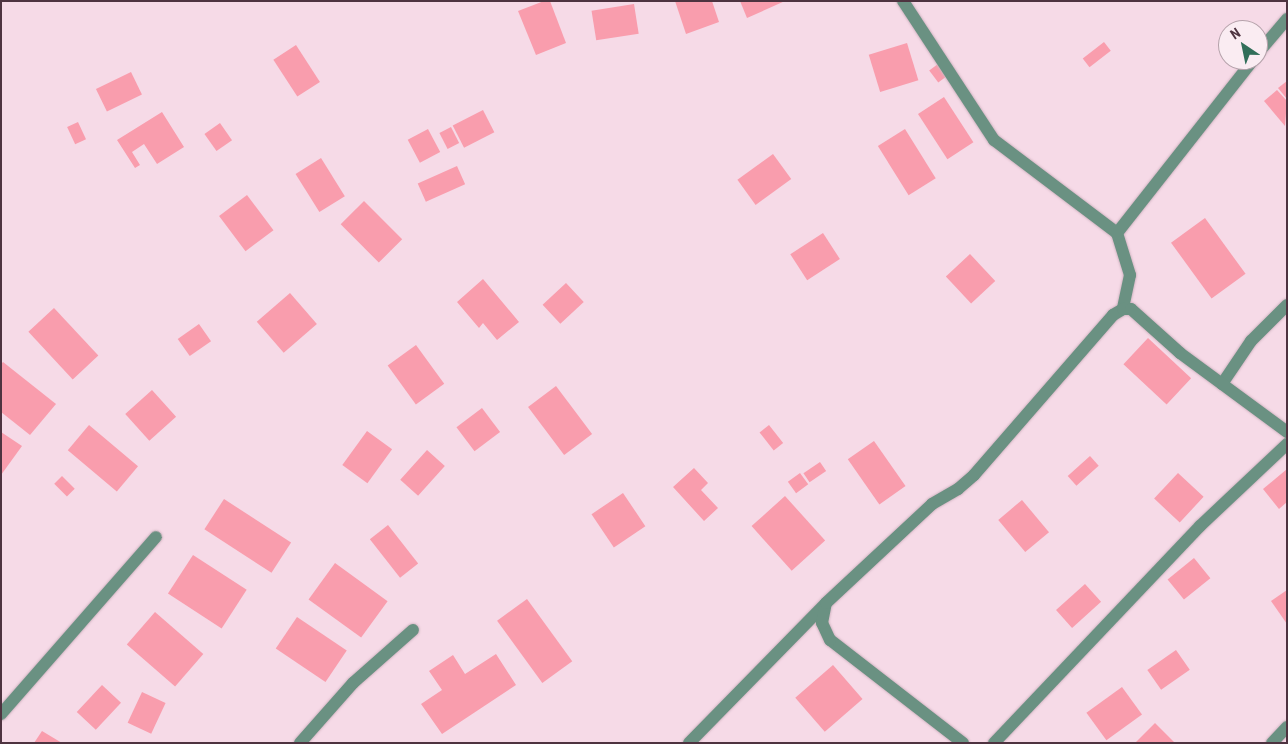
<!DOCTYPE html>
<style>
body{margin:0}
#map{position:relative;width:1288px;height:744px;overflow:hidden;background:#f6dae7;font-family:"Roboto Condensed",sans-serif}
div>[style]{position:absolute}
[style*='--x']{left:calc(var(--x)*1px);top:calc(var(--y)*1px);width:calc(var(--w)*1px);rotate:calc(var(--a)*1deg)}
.building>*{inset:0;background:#f99dad;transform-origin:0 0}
.roads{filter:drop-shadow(0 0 1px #d1b5c2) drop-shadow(0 0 1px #d1b5c2)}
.minor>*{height:12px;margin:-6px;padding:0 6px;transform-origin:6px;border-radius:6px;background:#6a9182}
span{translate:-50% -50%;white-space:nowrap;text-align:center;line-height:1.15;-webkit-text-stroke:4px #faecf2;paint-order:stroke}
.frame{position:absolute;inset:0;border:2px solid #4e3340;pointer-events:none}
.north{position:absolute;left:1218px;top:20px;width:50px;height:50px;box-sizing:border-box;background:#faecf2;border:1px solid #b5a2ab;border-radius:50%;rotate:326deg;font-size:14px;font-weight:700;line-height:20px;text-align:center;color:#4e3340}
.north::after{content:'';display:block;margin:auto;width:18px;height:22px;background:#316e59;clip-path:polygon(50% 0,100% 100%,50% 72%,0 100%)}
</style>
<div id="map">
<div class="building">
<div style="clip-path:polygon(544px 1px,550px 1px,566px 43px,536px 55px,518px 11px)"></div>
<div style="clip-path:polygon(675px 1px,712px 1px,719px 22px,686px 34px)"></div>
<div style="clip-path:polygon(740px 1px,785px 1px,747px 18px)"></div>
<div style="left:634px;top:4px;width:30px;height:43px;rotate:81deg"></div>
<div style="left:1104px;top:42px;width:11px;height:27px;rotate:52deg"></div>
<div style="left:907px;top:43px;width:39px;height:40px;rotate:73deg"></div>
<div style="left:296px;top:45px;width:44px;height:27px;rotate:57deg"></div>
<div style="left:938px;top:64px;width:15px;height:11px;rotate:53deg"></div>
<div style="left:131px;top:72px;width:25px;height:39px;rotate:64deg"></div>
<div style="clip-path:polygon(1287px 81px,1287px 99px,1278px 88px)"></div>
<div style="clip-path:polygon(1277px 90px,1287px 101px,1285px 126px,1264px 101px)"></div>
<div style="left:944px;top:97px;width:54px;height:31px;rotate:57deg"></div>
<div style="left:483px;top:110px;width:25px;height:34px;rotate:63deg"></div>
<div style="clip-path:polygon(162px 112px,184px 147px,157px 164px,144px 144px,132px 152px,140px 165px,135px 168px,117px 140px)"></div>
<div style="left:78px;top:122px;width:19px;height:12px;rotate:65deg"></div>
<div style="left:220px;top:123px;width:21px;height:19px;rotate:55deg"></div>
<div style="left:451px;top:127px;width:18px;height:13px;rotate:63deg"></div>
<div style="left:428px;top:129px;width:26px;height:23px;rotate:62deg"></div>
<div style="left:905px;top:129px;width:58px;height:32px;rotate:58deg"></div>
<div style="left:773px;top:154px;width:31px;height:44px;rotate:54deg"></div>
<div style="left:321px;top:158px;width:45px;height:30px;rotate:58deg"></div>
<div style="left:457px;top:166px;width:20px;height:43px;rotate:66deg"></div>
<div style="left:247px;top:195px;width:44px;height:35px;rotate:53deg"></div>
<div style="left:364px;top:201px;width:54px;height:33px;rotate:45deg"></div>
<div style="left:1205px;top:218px;width:69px;height:42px;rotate:54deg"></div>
<div style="left:823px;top:233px;width:31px;height:39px;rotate:57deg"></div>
<div style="left:970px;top:254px;width:37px;height:33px;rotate:47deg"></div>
<div style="clip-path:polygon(483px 279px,519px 322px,497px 340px,483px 323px,479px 328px,457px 302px)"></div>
<div style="left:566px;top:283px;width:26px;height:32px;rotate:47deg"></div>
<div style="left:290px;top:293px;width:41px;height:44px;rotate:49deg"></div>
<div style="left:54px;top:308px;width:65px;height:35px;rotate:47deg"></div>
<div style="left:199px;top:324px;width:21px;height:26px;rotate:55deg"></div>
<div style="left:1148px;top:338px;width:59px;height:36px;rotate:43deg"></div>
<div style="left:416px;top:345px;width:48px;height:35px;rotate:54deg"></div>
<div style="clip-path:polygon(3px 362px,56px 404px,30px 435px,1px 412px,1px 364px)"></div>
<div style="left:556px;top:386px;width:60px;height:35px;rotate:53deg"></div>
<div style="left:152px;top:390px;width:36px;height:36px;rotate:48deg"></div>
<div style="left:482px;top:408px;width:30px;height:32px;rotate:53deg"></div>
<div style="left:89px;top:425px;width:64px;height:33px;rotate:40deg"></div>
<div style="left:769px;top:425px;width:23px;height:12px;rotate:52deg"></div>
<div style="left:367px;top:431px;width:31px;height:42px;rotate:36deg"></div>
<div style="clip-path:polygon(1px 432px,22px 446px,1px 475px)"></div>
<div style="left:874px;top:441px;width:55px;height:32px;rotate:55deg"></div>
<div style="left:427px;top:450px;width:24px;height:40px;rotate:42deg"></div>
<div style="left:1090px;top:456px;width:13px;height:30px;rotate:48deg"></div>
<div style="left:820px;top:462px;width:11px;height:20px;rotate:56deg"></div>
<div style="clip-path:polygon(694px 468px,708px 483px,701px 490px,718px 508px,704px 521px,673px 487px)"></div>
<div style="clip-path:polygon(1287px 469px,1287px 502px,1279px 509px,1263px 489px)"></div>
<div style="left:800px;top:473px;width:14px;height:15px;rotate:54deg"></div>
<div style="left:1178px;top:473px;width:35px;height:35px;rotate:43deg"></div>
<div style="left:62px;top:476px;width:18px;height:11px;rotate:45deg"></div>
<div style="left:623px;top:493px;width:40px;height:38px;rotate:56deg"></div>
<div style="left:785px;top:496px;width:60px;height:45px;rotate:48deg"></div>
<div style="left:224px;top:499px;width:80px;height:36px;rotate:33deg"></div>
<div style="left:1022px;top:500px;width:42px;height:31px;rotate:50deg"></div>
<div style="left:388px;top:525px;width:49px;height:23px;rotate:52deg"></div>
<div style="left:193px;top:555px;width:64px;height:46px;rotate:33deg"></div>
<div style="left:1194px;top:558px;width:26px;height:34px;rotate:51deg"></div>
<div style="left:335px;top:563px;width:65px;height:45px;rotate:36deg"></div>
<div style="left:1085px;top:584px;width:24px;height:39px;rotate:48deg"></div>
<div style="clip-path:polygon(1287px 590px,1287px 624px,1271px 601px)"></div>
<div style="left:527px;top:599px;width:77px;height:37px;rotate:54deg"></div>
<div style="left:155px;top:612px;width:64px;height:43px;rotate:41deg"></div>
<div style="left:297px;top:617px;width:60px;height:38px;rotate:34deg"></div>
<div style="left:1176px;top:650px;width:24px;height:35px;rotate:55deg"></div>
<div style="clip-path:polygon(496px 654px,516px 685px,442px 734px,421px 704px,442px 690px,429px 671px,453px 655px,465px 674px)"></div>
<div style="left:833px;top:665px;width:45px;height:50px;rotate:49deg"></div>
<div style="left:102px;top:685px;width:26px;height:37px;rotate:43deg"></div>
<div style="left:1122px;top:687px;width:34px;height:44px;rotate:54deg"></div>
<div style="left:142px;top:692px;width:26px;height:34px;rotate:25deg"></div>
<div style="clip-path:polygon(1155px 723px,1175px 743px,1135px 743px)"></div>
<div style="clip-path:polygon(42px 731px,62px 743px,34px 743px)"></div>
</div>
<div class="roads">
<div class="minor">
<div style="--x:903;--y:1;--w:166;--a:56.8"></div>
<div style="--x:994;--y:140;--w:154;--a:37.1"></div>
<div style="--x:1117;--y:233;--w:44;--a:72.8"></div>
<div style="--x:1130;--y:275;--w:35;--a:102"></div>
<div style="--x:1258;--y:53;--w:45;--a:-49.5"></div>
<div style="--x:1117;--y:233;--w:220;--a:-51.8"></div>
<div style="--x:1222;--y:384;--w:52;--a:-56"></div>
<div style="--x:1251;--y:341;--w:51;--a:-45"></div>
<div style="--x:1;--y:714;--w:235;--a:-48.8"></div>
<div style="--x:300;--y:743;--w:80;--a:-48.5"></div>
<div style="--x:353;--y:683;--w:80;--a:-41.5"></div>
<div style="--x:689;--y:743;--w:196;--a:-45.6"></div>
<div style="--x:963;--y:743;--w:168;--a:-142.2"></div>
<div style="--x:830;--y:640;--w:19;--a:-115"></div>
<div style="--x:822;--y:623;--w:20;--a:-79"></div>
<div style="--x:826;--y:603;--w:145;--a:-43"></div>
<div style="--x:932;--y:504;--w:30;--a:-30"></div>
<div style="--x:958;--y:489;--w:21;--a:-41"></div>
<div style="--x:974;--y:475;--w:212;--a:-49"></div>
<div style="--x:1113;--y:315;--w:12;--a:-31"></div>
<div style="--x:1123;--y:309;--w:8;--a:0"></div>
<div style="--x:1131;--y:309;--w:66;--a:41.9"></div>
<div style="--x:1180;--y:353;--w:133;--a:36.4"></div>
<div style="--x:994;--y:743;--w:299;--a:-46.5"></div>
<div style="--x:1200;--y:526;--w:120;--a:-43.3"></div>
<div style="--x:1272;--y:743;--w:22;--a:-47"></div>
</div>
</div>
<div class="frame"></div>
<div class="north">N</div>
</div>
